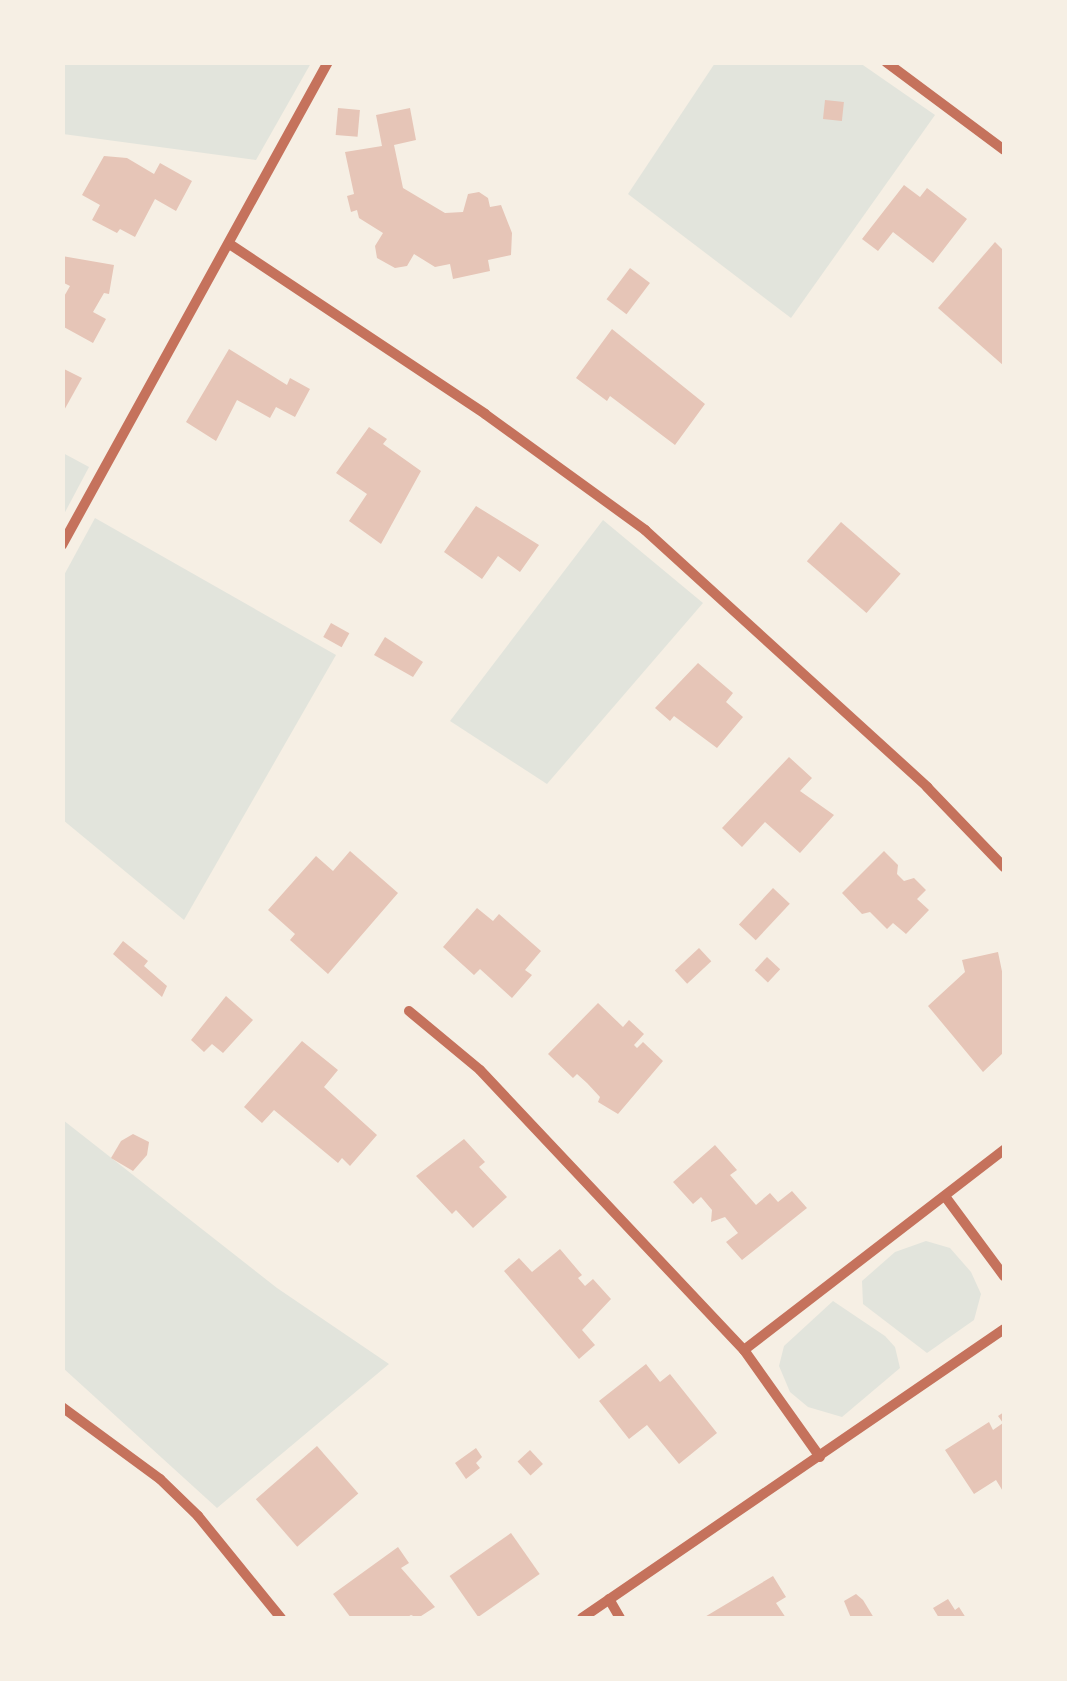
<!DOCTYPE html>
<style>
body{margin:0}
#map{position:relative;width:1067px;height:1681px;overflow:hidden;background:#f6efe4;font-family:Mulish,sans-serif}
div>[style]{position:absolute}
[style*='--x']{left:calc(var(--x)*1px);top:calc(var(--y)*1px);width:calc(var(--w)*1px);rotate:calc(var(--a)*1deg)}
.green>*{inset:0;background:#e2e4dc}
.building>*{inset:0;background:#e6c5b7;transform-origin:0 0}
.minor>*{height:10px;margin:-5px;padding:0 5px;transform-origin:5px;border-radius:5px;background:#c5725c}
span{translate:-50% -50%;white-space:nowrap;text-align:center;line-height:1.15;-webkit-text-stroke:8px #f6efe4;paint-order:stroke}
.frame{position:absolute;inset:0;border:65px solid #f6efe4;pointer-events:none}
</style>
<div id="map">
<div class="green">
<div style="clip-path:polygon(63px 62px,311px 62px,311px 63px,256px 160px,63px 134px)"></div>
<div style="clip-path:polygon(715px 63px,860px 63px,935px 115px,791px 318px,628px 194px)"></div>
<div style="clip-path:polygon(63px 453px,89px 467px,63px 516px)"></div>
<div style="clip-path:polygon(95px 518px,336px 655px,184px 920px,63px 820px,63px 577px)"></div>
<div style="clip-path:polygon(603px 520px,703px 603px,547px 784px,450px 721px)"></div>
<div style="clip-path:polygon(63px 1120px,277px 1288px,389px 1364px,217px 1508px,63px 1368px)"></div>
<div style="clip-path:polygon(926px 1241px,950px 1248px,971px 1272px,981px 1294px,974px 1320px,927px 1353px,863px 1304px,862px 1281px,895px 1252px)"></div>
<div style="clip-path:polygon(833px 1301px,885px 1336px,895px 1347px,900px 1368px,842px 1417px,808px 1407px,790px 1392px,779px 1366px,784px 1346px)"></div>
</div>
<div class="building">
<div style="left:825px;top:100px;width:19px;height:19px;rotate:6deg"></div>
<div style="left:338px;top:108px;width:22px;height:27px;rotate:5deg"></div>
<div style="clip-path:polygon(410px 108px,416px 140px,394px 145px,403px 188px,445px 213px,463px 212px,468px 194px,479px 192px,488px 198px,490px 207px,501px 205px,512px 233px,511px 255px,488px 260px,490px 271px,453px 279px,450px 264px,435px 267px,414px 254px,407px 266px,395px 268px,377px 258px,375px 246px,383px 233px,359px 218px,357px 210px,351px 212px,347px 196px,354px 194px,345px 152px,382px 146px,376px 115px)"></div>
<div style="clip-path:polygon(104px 156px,127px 158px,154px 174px,160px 163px,192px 181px,176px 211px,155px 199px,135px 237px,120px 229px,117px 233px,92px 220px,100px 205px,82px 195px)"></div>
<div style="clip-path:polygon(904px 185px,920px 197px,927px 188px,967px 219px,933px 263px,893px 232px,878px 251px,862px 239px)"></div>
<div style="clip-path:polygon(995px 242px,1004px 251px,1004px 366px,938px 308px)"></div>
<div style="clip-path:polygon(62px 256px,114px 265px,109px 294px,104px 293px,93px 312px,106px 319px,93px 343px,62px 326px,62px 300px,70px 286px,62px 282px)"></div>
<div style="left:630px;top:268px;width:25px;height:39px;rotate:37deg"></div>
<div style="clip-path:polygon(612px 329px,705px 404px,675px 445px,610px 396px,607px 401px,576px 378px)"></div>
<div style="clip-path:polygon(229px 349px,287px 385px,290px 378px,310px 389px,295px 417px,276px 407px,270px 418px,237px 400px,216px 441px,186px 422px)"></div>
<div style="clip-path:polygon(62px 368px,82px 378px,62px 414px)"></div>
<div style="clip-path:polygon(369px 427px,387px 439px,383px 444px,421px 471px,381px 544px,349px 521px,367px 494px,336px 473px)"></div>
<div style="clip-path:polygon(476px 506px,539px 545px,520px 572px,498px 556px,482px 579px,444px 552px)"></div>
<div style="left:841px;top:522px;width:79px;height:52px;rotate:41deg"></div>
<div style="left:331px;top:623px;width:21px;height:16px;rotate:29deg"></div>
<div style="clip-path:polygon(385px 637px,423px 662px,413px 677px,374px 655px)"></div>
<div style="clip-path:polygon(698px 663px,733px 693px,726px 702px,743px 717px,717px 748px,674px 716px,670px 721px,655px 708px)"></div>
<div style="clip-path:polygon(789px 757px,812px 778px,800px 791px,834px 815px,800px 853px,765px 822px,742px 847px,722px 828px)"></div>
<div style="clip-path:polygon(350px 851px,398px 893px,328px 974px,290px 940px,295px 934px,268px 910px,316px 856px,333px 871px)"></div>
<div style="clip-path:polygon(884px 851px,898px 865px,897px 874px,904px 881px,914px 878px,926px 890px,917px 899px,929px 910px,906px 934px,893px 923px,887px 929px,870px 912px,862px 914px,842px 893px)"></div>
<div style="left:773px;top:888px;width:23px;height:50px;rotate:43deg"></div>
<div style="clip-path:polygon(477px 908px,493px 921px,499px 914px,541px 951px,525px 970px,532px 975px,512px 998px,480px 969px,474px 975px,443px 947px)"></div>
<div style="clip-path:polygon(123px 941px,148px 961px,144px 966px,167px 986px,162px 997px,113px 954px)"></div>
<div style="left:699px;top:948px;width:18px;height:33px;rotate:47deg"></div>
<div style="clip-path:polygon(998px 952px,1004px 981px,1004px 1052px,983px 1072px,928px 1006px,965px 972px,962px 960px)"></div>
<div style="left:767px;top:957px;width:18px;height:18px;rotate:43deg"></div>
<div style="clip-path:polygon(226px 996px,253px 1020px,223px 1053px,212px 1044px,204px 1052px,191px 1040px)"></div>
<div style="clip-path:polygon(598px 1003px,623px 1027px,629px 1020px,644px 1034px,634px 1045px,637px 1048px,643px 1042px,663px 1061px,618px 1114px,598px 1102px,600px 1097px,587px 1083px,577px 1074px,573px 1078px,548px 1054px)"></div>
<div style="clip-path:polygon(302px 1041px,338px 1070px,324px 1087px,377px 1135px,350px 1166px,342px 1158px,338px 1163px,274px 1110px,262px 1123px,244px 1107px)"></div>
<div style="clip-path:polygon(133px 1134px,149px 1142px,147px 1155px,133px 1171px,111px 1158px,121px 1141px)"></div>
<div style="clip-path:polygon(464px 1139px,485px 1162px,479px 1167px,507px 1197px,473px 1228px,456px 1210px,452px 1214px,416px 1176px)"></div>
<div style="clip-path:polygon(715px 1145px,737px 1170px,730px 1175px,756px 1205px,770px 1193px,778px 1202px,792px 1191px,807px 1208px,742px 1260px,726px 1242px,738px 1233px,725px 1217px,711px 1222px,712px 1210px,701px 1197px,693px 1204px,673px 1182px)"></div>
<div style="clip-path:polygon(560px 1249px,582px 1275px,578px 1278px,585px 1286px,593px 1279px,611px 1299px,582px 1330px,595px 1345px,579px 1359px,504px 1271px,519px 1258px,532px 1272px)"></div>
<div style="clip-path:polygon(646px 1364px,660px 1382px,670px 1374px,717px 1433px,679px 1464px,647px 1425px,629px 1439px,599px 1401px)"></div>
<div style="clip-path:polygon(1004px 1412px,1004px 1493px,996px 1480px,974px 1494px,945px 1450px,989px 1422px,993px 1430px,1003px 1423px,998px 1416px)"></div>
<div style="left:317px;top:1446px;width:63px;height:81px;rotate:49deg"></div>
<div style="clip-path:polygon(476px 1448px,482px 1457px,476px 1463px,480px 1468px,466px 1479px,455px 1463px)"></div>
<div style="left:530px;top:1450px;width:19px;height:17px;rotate:47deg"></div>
<div style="left:511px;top:1533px;width:50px;height:75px;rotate:55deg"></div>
<div style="clip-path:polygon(398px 1547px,409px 1563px,401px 1568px,435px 1607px,418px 1618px,411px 1615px,406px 1618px,351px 1618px,333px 1594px)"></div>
<div style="clip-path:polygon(773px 1576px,786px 1597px,776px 1603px,786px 1618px,703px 1618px)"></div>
<div style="clip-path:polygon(856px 1594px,863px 1600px,874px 1618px,851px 1618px,844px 1601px)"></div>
<div style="clip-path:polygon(948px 1599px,955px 1610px,959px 1607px,966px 1618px,939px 1618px,933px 1608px)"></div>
</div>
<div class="minor">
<div style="--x:886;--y:62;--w:147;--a:36.7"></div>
<div style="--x:231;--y:245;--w:305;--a:33.6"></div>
<div style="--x:485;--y:414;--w:198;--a:35.9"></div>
<div style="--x:645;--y:530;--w:382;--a:42.3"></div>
<div style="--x:927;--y:787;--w:111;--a:46.1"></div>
<div style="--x:62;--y:545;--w:551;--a:-61.16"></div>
<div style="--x:409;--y:1011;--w:92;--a:39.7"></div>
<div style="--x:480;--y:1070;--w:385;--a:46.7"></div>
<div style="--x:947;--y:1199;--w:96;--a:53.5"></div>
<div style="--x:62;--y:1407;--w:122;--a:36.3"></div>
<div style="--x:160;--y:1479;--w:53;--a:44.2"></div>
<div style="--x:198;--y:1516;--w:132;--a:50.9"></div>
<div style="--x:820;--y:1457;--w:131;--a:-125.4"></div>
<div style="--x:744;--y:1350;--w:328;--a:-37.6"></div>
<div style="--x:609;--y:1599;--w:22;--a:60"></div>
<div style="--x:582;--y:1618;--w:511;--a:-34.4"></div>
</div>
<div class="frame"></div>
</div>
